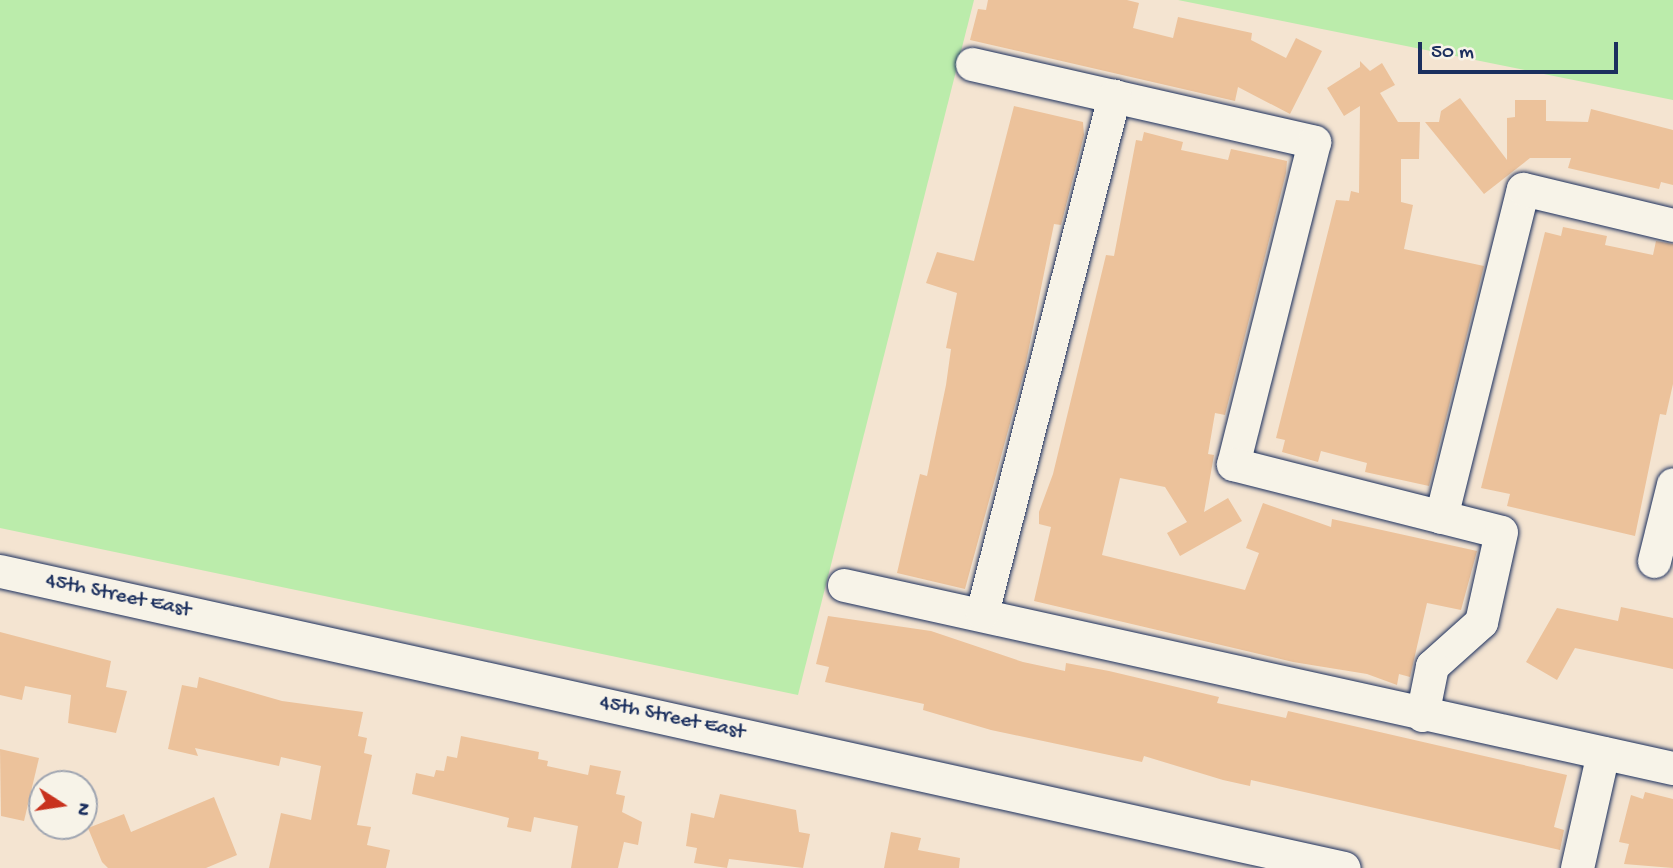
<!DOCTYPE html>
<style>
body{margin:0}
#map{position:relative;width:1673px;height:868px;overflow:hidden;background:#f4e4d1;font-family:"Gochi Hand",sans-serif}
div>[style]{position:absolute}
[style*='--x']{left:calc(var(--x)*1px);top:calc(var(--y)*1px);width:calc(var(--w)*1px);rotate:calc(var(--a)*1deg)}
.green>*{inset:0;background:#bbecab}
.building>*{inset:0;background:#ecc29b}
.roads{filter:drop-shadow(0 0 2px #1b2f5e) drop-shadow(0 0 2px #1b2f5e)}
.minor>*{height:33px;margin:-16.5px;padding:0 16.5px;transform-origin:16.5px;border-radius:16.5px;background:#f7f3e8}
span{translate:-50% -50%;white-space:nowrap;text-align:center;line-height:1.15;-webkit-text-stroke:5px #f7f3e8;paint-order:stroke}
.street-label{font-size:21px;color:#1b2f5e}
.north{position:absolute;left:28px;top:770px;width:70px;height:70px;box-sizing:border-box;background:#f7f3e8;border:2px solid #9fa5b1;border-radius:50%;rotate:102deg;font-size:19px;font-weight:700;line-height:28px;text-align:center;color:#1b2f5e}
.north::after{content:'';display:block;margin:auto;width:24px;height:32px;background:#c8321e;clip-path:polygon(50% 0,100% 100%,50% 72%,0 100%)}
.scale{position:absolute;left:1418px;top:42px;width:200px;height:32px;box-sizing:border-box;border:4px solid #1b2f5e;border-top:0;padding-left:9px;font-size:21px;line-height:24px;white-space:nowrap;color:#1b2f5e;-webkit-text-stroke:5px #f7f3e8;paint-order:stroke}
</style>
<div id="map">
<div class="green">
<div style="clip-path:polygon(0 0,974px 0,798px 695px,0 528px)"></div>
<div style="clip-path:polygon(1178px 0,1673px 0,1673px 100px)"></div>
</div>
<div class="building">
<div style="clip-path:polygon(988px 0,1127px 0,1139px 3px,1133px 28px,1173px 38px,1178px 17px,1252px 33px,1251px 40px,1286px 58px,1296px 38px,1322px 51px,1290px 114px,1238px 87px,1235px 101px,970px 40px,978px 9px,986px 10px)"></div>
<div style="clip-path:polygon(1360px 61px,1370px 71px,1382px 63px,1395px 85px,1380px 93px,1398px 122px,1420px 122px,1419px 159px,1401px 159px,1401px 202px,1413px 205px,1404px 249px,1484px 266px,1429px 486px,1365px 472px,1367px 463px,1321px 451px,1318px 462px,1282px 452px,1285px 440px,1276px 438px,1336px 200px,1349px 201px,1351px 191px,1359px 193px,1360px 106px,1344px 116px,1327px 88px,1360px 67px)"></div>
<div style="clip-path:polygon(1460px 98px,1507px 160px,1507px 118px,1515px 117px,1515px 100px,1546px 100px,1546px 121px,1588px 122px,1591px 109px,1673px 130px,1673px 185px,1661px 182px,1659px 189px,1568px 168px,1571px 158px,1530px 158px,1484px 194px,1425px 122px,1439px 122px,1441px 111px)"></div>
<div style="clip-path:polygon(1014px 106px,1083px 122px,1084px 135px,1061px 225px,1054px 224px,1024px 372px,965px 589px,897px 573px,920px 474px,927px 476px,946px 385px,951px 349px,946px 348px,957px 293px,926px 283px,937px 252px,974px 261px)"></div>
<div style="clip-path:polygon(1144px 132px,1183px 142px,1181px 150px,1228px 160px,1231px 149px,1287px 161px,1286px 173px,1225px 415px,1215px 413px,1208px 454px,1214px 455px,1204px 512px,1228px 498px,1242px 521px,1180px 556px,1167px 533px,1187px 522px,1165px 487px,1120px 478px,1102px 555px,1245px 590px,1259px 553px,1246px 548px,1263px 503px,1331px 527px,1332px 519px,1477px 551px,1461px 610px,1427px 603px,1410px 677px,1399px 674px,1397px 685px,1367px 674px,1293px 662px,1034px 601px,1051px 527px,1039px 524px,1039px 512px,1053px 474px,1106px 255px,1114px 256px,1136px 140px,1142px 141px)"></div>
<div style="clip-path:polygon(1563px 227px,1607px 236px,1605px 245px,1653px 255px,1656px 241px,1673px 244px,1673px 384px,1666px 415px,1660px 414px,1635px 536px,1507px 506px,1510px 494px,1481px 488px,1545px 232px,1561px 236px)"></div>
<div style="clip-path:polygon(1621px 607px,1673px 618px,1673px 669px,1575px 648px,1557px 680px,1526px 662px,1557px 608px,1618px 621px)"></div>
<div style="clip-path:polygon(828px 616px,931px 631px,1023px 662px,1065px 671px,1066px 663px,1109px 671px,1219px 697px,1217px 703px,1286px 718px,1288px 711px,1567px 775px,1554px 827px,1564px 830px,1560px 850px,1251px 780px,1250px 786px,1223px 780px,1144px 756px,1142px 762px,991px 730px,923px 710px,924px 704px,825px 682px,829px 667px,816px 664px)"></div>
<div style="clip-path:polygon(0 632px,111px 661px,106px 687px,127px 691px,116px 733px,68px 723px,71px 695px,25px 686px,22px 700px,0 695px)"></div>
<div style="clip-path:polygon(199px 677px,282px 701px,363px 712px,358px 736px,367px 738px,364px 753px,372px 755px,357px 825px,371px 827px,367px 845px,390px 850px,386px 868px,269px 868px,281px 813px,311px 820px,321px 766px,281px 757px,279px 766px,195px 748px,198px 756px,168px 749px,182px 685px,197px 688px)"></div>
<div style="clip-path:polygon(461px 736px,539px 752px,538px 759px,548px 761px,547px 766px,588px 775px,590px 765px,621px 771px,616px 794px,625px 796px,622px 812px,642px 822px,638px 845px,624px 842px,618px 868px,571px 868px,578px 826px,534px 817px,531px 832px,507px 827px,509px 818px,412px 794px,416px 773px,434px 777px,436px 770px,444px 771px,447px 756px,457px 758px)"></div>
<div style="clip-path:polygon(0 749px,39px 758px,24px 821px,1px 816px)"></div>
<div style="clip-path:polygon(1645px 792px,1673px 799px,1673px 868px,1624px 864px,1629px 844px,1619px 842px,1631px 795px,1643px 799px)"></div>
<div style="clip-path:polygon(720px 794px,796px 810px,799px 832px,810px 834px,803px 868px,729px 859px,727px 868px,694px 863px,697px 848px,686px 846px,691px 813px,714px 818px)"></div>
<div style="clip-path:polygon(214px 797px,237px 855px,206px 868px,108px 868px,102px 862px,88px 828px,124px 814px,131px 832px)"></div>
<div style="clip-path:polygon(891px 832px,921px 838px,918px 850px,960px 858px,959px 868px,884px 868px)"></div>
</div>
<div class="roads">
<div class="minor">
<div style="--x:972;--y:64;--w:351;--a:12.8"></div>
<div style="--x:1314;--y:142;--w:332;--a:104.1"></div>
<div style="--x:1233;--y:464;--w:276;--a:14.2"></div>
<div style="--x:1501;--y:532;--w:92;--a:102.5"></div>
<div style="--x:1481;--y:622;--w:66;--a:138.1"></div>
<div style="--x:1432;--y:666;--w:50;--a:101.5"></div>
<div style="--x:1441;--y:517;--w:338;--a:-76"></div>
<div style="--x:1523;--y:189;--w:154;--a:13.5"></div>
<div style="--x:1654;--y:561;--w:79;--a:-76.1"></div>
<div style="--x:0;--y:571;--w:1376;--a:12.46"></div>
<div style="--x:844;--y:585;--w:849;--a:12.45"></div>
<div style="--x:982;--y:613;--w:534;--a:-75.68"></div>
<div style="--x:1577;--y:868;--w:118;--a:-77.3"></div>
</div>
</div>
<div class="street-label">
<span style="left:118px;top:597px;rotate:12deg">45th Street East</span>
<span style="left:672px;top:719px;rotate:12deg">45th Street East</span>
</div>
<div class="north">N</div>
<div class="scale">50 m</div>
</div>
